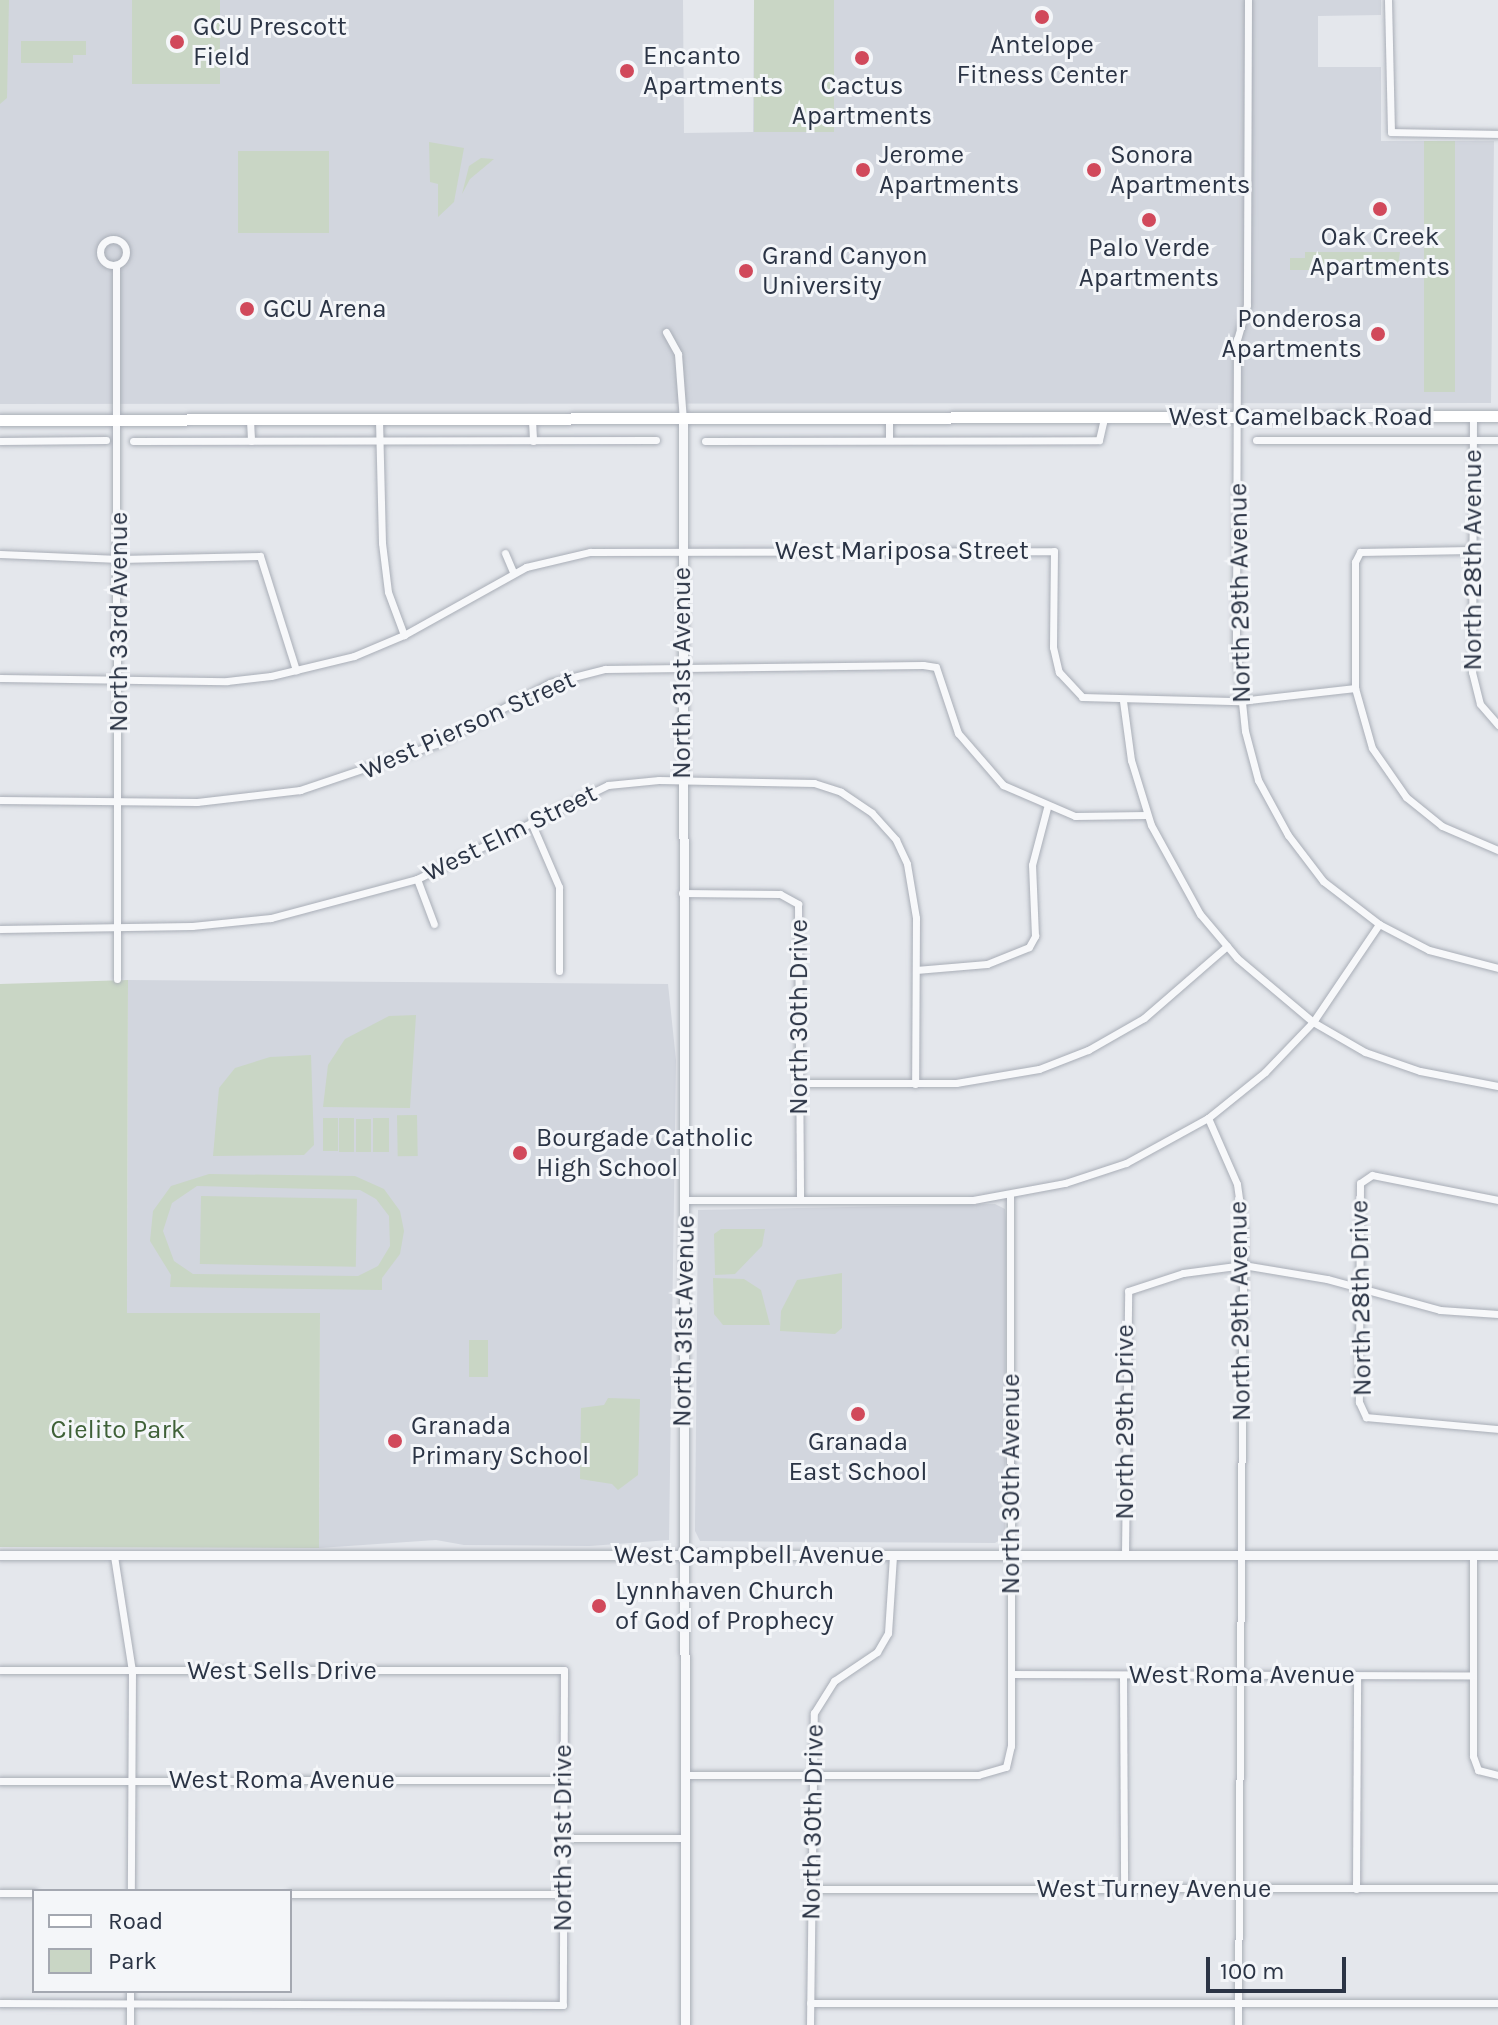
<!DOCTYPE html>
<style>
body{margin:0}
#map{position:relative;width:1498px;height:2025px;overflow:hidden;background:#e4e7ec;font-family:Karla,sans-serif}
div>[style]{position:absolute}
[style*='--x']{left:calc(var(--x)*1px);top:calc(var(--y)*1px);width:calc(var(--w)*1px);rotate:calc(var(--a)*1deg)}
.built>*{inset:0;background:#d2d6de}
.green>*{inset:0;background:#c9d6c5;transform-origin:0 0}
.roads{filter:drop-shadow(0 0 2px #a9aeb7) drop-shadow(0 0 2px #a9aeb7)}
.minor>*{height:7px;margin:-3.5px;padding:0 3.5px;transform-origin:3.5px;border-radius:3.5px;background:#f7f8fa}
.minor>.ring{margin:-3.5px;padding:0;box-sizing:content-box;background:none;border:7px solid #f7f8fa;border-radius:50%}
.tertiary>*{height:9px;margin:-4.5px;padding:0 4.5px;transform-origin:4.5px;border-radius:4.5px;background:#f7f8fa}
.primary>*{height:11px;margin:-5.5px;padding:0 5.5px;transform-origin:5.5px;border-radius:5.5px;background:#fff}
.dots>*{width:22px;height:22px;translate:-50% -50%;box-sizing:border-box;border:4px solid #f4f6f9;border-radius:50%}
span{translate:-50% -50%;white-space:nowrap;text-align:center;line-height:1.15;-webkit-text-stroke:6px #f4f6f9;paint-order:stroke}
.poi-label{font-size:26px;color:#2b3445}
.left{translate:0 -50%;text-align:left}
.right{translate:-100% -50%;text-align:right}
.street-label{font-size:26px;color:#2b3445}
.park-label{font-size:26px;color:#3f6138}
.legend{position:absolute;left:32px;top:1889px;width:260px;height:104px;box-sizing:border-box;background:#f4f6f9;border:2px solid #a4a8b1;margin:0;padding:10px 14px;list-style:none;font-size:24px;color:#2b3445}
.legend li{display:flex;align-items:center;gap:16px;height:40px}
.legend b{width:40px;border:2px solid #a4a8b1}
.scale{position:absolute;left:1206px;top:1957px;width:140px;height:36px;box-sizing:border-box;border:4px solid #2b3445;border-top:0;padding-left:10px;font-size:24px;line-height:28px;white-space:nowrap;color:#2b3445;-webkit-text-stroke:6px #f4f6f9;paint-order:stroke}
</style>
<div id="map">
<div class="built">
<div style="clip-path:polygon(0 0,683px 0,684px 133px,753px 132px,754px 0,1381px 0,1381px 15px,1318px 16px,1318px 67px,1381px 67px,1381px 141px,1494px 141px,1491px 403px,0 404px)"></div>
<div style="clip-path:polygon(128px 980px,668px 984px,676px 1060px,669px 1540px,590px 1546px,464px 1545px,436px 1540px,319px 1548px,320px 1314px,127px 1313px)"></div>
<div style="clip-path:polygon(995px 1204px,1005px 1209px,1006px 1221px,1005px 1537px,995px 1543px,700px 1541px,695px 1531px,698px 1210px)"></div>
</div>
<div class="green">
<div style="clip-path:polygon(0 0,9px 0,7px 98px,0 104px)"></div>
<div style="left:132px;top:0;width:88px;height:84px"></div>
<div style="left:754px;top:0;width:80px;height:132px"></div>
<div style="clip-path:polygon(21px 41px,86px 41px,86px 55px,73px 55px,73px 63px,21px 63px)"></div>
<div style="left:1424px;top:141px;width:31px;height:251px"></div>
<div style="clip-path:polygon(429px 142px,464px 148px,454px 202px,438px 217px,438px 184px,430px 182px)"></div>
<div style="left:238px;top:151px;width:91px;height:82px"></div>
<div style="clip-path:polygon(481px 158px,494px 159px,470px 179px,462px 194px,469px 166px)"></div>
<div style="clip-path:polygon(1305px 252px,1400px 252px,1398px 265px,1386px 270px,1290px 270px,1290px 258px,1305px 258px)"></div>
<div style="clip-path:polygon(128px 980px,127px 1313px,320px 1313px,319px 1548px,0 1547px,0 984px)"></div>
<div style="clip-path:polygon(416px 1015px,410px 1108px,323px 1107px,328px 1065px,345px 1039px,389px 1016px)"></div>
<div style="clip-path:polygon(311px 1055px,314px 1145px,304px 1155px,213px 1156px,219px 1088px,235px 1068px,270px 1057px)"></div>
<div style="left:417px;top:1115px;width:41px;height:20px;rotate:89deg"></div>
<div style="left:323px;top:1118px;width:15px;height:33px"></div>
<div style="left:339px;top:1118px;width:15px;height:34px"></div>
<div style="left:373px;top:1118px;width:16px;height:34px"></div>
<div style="left:356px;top:1119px;width:15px;height:33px"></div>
<div style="clip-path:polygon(evenodd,209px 1174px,355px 1176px,384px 1189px,400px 1211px,404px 1231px,400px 1254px,382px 1278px,382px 1290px,170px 1287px,171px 1275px,150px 1241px,153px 1211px,171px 1186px,209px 1174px,197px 1186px,360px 1190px,376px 1199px,389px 1216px,390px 1246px,378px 1266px,358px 1276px,193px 1274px,174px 1261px,163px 1231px,172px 1203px,197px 1186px)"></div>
<div style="left:201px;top:1196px;width:156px;height:68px;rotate:1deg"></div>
<div style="clip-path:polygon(721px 1229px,765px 1229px,762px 1246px,735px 1274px,715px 1275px,714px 1234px)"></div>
<div style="clip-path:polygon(842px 1273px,842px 1328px,835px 1334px,780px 1331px,781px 1311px,797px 1280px)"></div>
<div style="clip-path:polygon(713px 1278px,744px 1279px,761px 1290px,770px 1325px,723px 1325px,714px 1314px)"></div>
<div style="left:469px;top:1340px;width:19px;height:37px"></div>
<div style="clip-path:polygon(608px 1398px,640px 1399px,638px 1475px,618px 1490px,612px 1484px,580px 1479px,581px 1408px,604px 1405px)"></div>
</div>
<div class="roads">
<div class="minor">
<div style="--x:1248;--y:0;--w:305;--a:90.2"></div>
<div style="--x:1247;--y:305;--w:35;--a:106"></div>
<div style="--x:1237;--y:339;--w:305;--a:90.2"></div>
<div style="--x:1236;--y:644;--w:87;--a:84.1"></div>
<div style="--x:1245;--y:731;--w:51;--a:75.1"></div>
<div style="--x:1258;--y:780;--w:63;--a:61.4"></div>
<div style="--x:1288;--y:835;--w:58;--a:52.7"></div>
<div style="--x:1323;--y:881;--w:71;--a:37.5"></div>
<div style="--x:1379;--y:924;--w:56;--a:27.5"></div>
<div style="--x:1429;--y:950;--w:71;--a:14.6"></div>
<div style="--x:1388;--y:0;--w:132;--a:88.7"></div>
<div style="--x:1391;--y:132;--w:107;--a:1.1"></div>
<div class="ring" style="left:100px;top:239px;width:19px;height:19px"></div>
<div style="--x:116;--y:265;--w:714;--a:89.92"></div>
<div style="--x:666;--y:332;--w:25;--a:61"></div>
<div style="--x:678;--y:354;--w:66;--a:85.7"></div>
<div style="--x:1473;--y:416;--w:256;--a:90.2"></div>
<div style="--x:1472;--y:672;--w:33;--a:76"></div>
<div style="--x:1480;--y:704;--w:28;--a:49"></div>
<div style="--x:889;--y:419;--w:21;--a:90"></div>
<div style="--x:250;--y:420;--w:21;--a:87"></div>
<div style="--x:379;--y:420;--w:123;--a:88.6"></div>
<div style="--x:382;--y:543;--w:49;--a:83"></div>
<div style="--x:388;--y:592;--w:46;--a:69.6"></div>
<div style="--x:532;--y:420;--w:21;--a:87"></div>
<div style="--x:1256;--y:440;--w:242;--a:0"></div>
<div style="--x:0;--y:441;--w:106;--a:-0.5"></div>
<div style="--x:133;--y:441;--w:523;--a:-0.11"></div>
<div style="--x:705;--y:441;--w:394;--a:-0.1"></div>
<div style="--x:1099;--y:440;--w:23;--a:-77"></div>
<div style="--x:1471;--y:550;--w:111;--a:179"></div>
<div style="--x:1360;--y:552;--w:11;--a:117"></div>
<div style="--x:1355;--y:562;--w:126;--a:90"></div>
<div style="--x:1355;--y:688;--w:62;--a:74.2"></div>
<div style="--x:1372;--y:748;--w:60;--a:55.2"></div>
<div style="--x:1406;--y:797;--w:46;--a:38.9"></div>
<div style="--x:1442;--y:826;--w:61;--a:23.2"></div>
<div style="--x:505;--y:553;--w:21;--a:67"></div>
<div style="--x:0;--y:554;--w:119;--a:2.4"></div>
<div style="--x:119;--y:559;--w:141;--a:-1.2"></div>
<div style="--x:260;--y:556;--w:120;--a:72.5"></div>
<div style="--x:0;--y:678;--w:227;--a:0.8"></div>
<div style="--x:227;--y:681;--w:44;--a:-6.5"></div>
<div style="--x:271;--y:676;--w:85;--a:-13.5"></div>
<div style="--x:354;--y:656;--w:54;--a:-22.8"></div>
<div style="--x:404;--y:635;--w:140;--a:-29.1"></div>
<div style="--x:526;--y:567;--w:66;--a:-13.2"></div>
<div style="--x:590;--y:552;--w:464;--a:-0.1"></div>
<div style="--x:1054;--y:551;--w:96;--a:90.6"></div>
<div style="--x:1053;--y:647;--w:26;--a:77"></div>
<div style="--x:1059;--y:672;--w:34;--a:47"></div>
<div style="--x:1082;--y:697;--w:158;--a:1.5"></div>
<div style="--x:1240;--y:701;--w:116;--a:-6.4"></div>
<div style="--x:1123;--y:701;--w:60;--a:82.3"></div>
<div style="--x:1131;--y:760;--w:68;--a:72.9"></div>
<div style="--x:1151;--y:825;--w:102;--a:61.2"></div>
<div style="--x:1200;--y:914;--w:57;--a:49.9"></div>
<div style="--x:1237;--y:958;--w:99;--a:40.1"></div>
<div style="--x:1313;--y:1022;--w:60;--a:30"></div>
<div style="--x:1365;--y:1052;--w:58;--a:19.1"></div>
<div style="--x:1420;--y:1071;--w:79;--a:10.9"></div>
<div style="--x:0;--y:800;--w:197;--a:0.6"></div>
<div style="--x:197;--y:802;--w:104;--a:-6.6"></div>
<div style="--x:300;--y:790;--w:144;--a:-18.7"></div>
<div style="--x:436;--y:744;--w:129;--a:-28.2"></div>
<div style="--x:550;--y:683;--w:57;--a:-14.3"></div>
<div style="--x:605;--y:669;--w:318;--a:-0.7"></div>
<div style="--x:923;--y:665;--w:13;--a:9"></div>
<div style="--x:936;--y:667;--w:70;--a:71.6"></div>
<div style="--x:958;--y:733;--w:69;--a:49.1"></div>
<div style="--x:1003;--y:785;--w:78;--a:23.3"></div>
<div style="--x:1075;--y:816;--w:72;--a:-0.8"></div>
<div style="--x:531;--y:822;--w:71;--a:66.7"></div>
<div style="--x:559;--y:887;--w:84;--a:90"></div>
<div style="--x:417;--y:879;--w:48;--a:69.3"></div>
<div style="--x:682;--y:893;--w:98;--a:0.6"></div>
<div style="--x:780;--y:894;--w:21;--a:29"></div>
<div style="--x:798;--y:904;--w:296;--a:89.6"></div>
<div style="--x:0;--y:929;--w:192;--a:-0.9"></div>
<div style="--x:192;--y:926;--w:79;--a:-5.8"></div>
<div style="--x:271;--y:918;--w:151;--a:-15"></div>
<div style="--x:417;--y:879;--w:213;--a:-26.2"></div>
<div style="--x:608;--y:785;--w:51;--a:-5.6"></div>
<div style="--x:659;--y:780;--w:155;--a:1.1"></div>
<div style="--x:814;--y:783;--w:28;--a:18"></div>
<div style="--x:841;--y:792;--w:37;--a:34"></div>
<div style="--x:872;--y:813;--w:36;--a:48"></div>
<div style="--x:896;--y:840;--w:26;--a:65"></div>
<div style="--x:907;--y:864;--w:55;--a:80.5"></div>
<div style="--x:916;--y:918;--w:166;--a:90.3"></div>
<div style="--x:916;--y:970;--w:71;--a:-4.8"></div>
<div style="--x:987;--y:964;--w:45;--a:-22"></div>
<div style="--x:1029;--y:947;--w:13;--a:-61"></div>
<div style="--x:1035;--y:936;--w:71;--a:-92.4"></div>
<div style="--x:1032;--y:865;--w:59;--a:-75.3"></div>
<div style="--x:800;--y:1083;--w:156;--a:0"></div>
<div style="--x:956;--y:1083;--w:84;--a:-9.6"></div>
<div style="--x:1039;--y:1069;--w:53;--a:-21.2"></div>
<div style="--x:1088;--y:1050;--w:64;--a:-29.7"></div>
<div style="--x:1144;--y:1018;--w:110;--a:-40.9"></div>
<div style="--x:1208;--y:1118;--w:72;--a:66.3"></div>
<div style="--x:1237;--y:1184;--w:43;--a:82.1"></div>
<div style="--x:1243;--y:1227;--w:798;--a:90.36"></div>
<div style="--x:685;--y:1200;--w:288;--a:0"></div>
<div style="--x:973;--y:1200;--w:94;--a:-10.5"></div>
<div style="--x:1065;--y:1183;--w:64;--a:-18.2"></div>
<div style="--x:1126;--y:1163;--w:94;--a:-28.8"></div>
<div style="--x:1208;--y:1118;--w:73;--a:-38.9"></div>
<div style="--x:1265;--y:1072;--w:69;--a:-46.2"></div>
<div style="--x:1313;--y:1022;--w:118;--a:-56"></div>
<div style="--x:1498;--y:1200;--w:128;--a:-168.8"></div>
<div style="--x:1372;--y:1175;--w:14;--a:146"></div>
<div style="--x:1360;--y:1183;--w:219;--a:90.3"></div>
<div style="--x:1359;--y:1402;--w:17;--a:65"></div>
<div style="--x:1366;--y:1417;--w:133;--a:5.2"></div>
<div style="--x:1125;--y:1554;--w:263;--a:-89.3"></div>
<div style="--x:1128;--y:1291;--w:58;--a:-18.1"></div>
<div style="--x:1183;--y:1273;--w:61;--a:-7.6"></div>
<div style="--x:1243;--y:1265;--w:85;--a:9.5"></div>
<div style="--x:1327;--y:1279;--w:117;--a:15.3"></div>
<div style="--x:1440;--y:1310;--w:58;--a:3.9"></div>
<div style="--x:1473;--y:1555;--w:201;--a:90"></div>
<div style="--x:1473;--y:1756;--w:15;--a:70"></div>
<div style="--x:1478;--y:1770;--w:21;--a:14"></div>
<div style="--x:114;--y:1556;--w:116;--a:81.1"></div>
<div style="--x:132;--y:1671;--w:220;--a:90.3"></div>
<div style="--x:0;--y:1670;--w:564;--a:0"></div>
<div style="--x:564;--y:1670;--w:335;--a:90.2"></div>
<div style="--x:563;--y:2005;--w:563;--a:-179.8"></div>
<div style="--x:1011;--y:1674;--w:462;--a:0.2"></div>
<div style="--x:1123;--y:1675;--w:214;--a:89.7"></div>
<div style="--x:685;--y:1775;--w:293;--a:0"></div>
<div style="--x:978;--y:1775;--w:29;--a:-16"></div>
<div style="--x:1006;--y:1767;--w:22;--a:-77"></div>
<div style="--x:1011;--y:1746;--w:552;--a:-90.1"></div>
<div style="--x:0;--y:1781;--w:563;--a:-0.1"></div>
<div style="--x:563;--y:1838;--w:121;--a:0"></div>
<div style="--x:811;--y:1889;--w:687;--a:-0.08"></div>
<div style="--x:1356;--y:1889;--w:213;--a:-89.7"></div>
<div style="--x:0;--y:1893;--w:34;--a:0"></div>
<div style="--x:290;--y:1894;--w:273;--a:0"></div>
<div style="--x:810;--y:2003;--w:688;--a:0"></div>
<div style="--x:130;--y:2025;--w:34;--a:-90"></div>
<div style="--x:810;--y:2025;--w:312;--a:-89.3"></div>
<div style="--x:814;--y:1713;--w:38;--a:-58"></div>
<div style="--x:834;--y:1681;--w:52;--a:-34"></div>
<div style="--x:877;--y:1652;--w:22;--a:-60"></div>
<div style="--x:888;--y:1633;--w:78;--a:-86.3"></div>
</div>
<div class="tertiary">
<div style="--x:683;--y:420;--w:1605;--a:89.93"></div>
<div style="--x:0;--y:1555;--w:1498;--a:0"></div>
</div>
<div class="primary">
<div style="--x:0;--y:420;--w:1498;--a:-0.15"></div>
</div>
</div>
<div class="dots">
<div style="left:1042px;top:17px;background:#d1495b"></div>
<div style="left:177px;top:42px;background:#d1495b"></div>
<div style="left:862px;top:58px;background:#d1495b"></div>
<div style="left:627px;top:71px;background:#d1495b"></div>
<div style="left:863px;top:170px;background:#d1495b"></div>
<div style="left:1094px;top:170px;background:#d1495b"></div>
<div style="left:1380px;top:209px;background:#d1495b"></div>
<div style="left:1149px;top:220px;background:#d1495b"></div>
<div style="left:746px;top:271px;background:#d1495b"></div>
<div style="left:247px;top:309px;background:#d1495b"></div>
<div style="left:1378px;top:334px;background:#d1495b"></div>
<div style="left:520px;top:1153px;background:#d1495b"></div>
<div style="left:858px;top:1414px;background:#d1495b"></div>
<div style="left:395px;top:1441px;background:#d1495b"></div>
<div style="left:599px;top:1606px;background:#d1495b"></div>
</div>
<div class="poi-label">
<span class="left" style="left:193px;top:42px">GCU Prescott<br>Field</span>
<span style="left:1042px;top:60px">Antelope<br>Fitness Center</span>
<span class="left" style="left:643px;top:71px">Encanto<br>Apartments</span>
<span style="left:862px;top:101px">Cactus<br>Apartments</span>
<span class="left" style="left:879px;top:170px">Jerome<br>Apartments</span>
<span class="left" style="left:1110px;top:170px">Sonora<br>Apartments</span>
<span style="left:1380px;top:252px">Oak Creek<br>Apartments</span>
<span style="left:1149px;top:263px">Palo Verde<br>Apartments</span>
<span class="left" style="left:762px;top:271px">Grand Canyon<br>University</span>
<span class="left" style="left:263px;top:309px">GCU Arena</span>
<span class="right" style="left:1362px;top:334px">Ponderosa<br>Apartments</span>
<span class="left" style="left:536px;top:1153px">Bourgade Catholic<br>High School</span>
<span class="left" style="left:411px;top:1441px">Granada<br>Primary School</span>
<span style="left:858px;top:1457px">Granada<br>East School</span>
<span class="left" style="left:615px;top:1606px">Lynnhaven Church<br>of God of Prophecy</span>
</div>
<div class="street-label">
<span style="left:1301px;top:417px">West Camelback Road</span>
<span style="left:902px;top:551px">West Mariposa Street</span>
<span style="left:1473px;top:560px;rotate:-90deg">North 28th Avenue</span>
<span style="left:1240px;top:593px;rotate:-91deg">North 29th Avenue</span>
<span style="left:119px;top:622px;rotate:-90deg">North 33rd Avenue</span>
<span style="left:682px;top:673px;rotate:-90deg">North 31st Avenue</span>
<span style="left:468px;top:725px;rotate:-24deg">West Pierson Street</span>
<span style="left:510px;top:833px;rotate:-26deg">West Elm Street</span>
<span style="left:799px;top:1017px;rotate:-90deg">North 30th Drive</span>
<span style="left:1361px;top:1298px;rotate:-91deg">North 28th Drive</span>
<span style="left:1240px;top:1311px;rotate:-91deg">North 29th Avenue</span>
<span style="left:684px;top:1321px;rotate:-89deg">North 31st Avenue</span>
<span style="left:1125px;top:1422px;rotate:-90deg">North 29th Drive</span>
<span style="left:1011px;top:1484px;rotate:-90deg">North 30th Avenue</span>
<span style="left:749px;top:1555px">West Campbell Avenue</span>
<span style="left:282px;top:1671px">West Sells Drive</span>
<span style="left:1242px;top:1675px">West Roma Avenue</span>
<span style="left:282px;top:1780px">West Roma Avenue</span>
<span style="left:813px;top:1822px;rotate:-89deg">North 30th Drive</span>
<span style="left:563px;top:1838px;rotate:-90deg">North 31st Drive</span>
<span style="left:1154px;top:1889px">West Turney Avenue</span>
</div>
<div class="park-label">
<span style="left:118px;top:1430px">Cielito Park</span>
</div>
<ul class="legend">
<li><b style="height:10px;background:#fff"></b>Road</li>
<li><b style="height:22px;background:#c9d6c5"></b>Park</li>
</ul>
<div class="scale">100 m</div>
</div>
